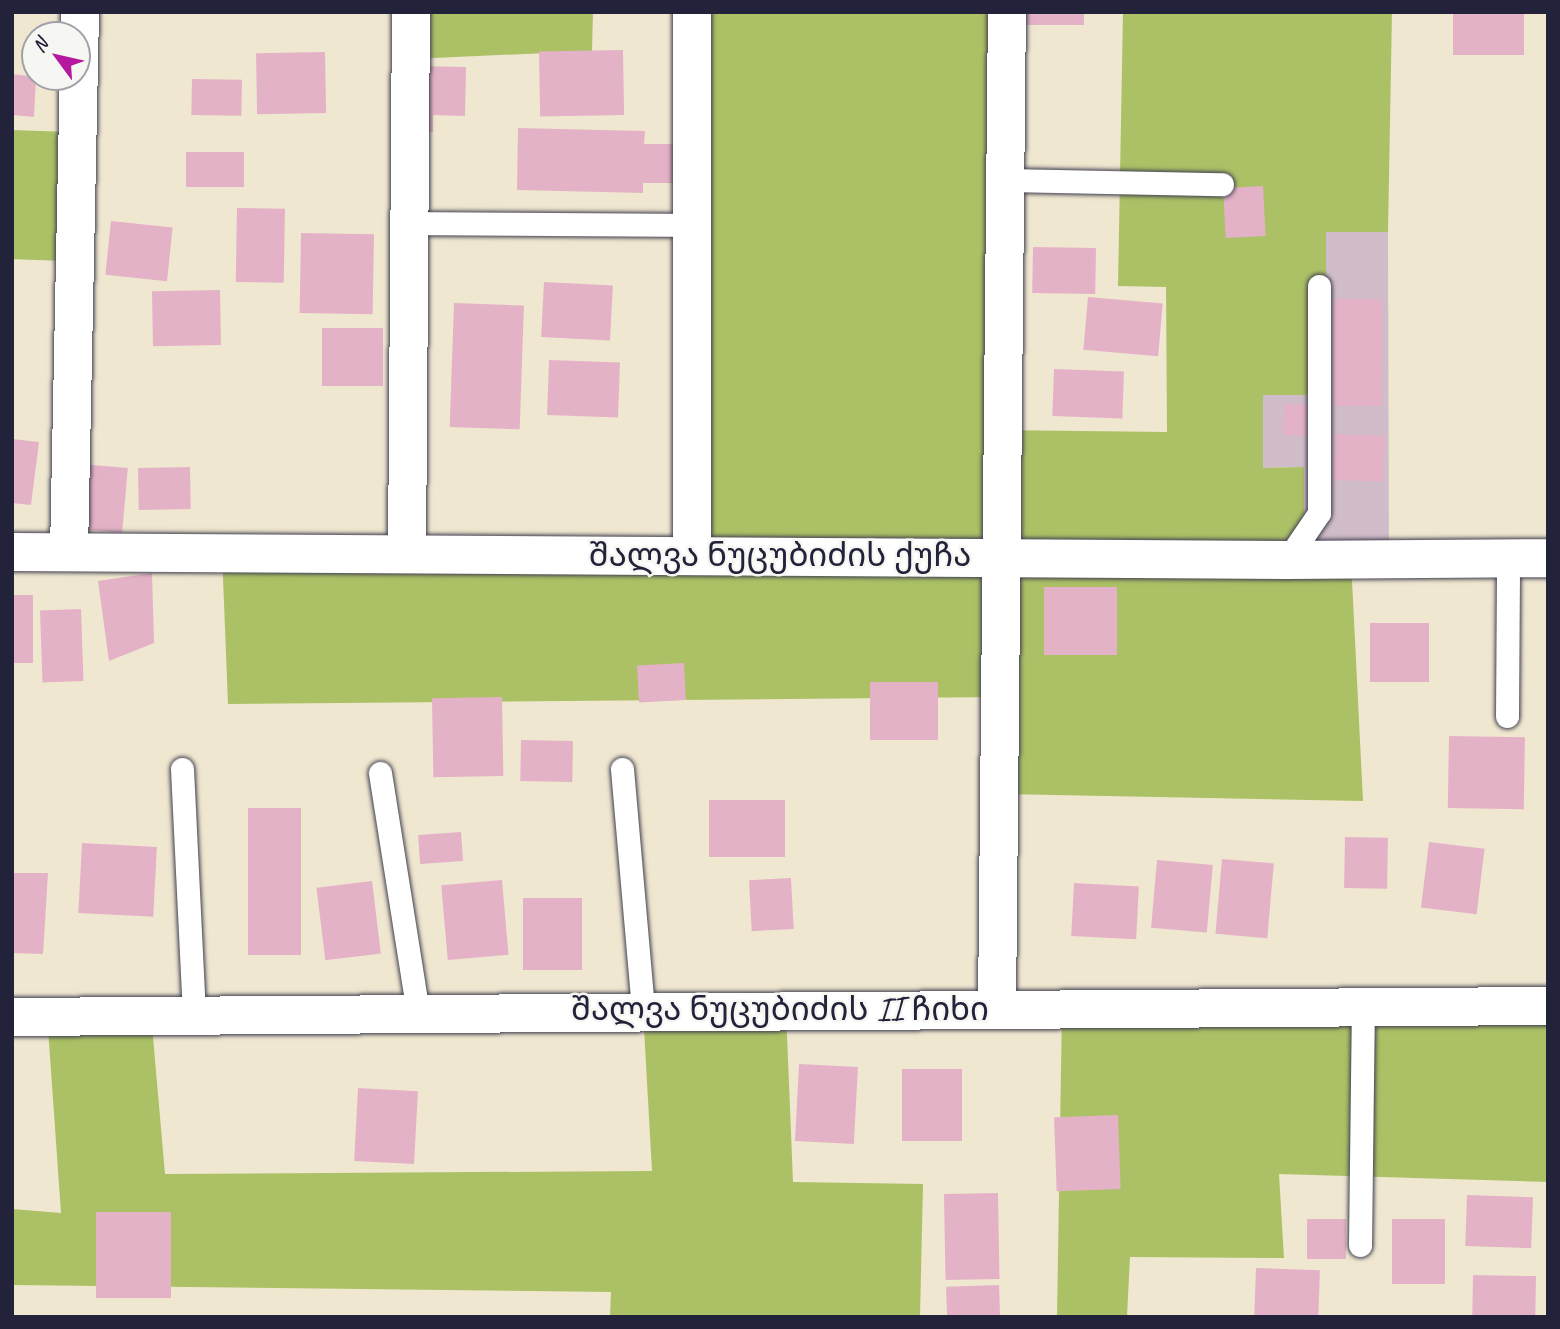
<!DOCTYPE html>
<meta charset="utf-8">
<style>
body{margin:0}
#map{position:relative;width:1560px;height:1329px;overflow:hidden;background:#f0e7d0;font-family:Caveat,"Noto Sans Georgian",sans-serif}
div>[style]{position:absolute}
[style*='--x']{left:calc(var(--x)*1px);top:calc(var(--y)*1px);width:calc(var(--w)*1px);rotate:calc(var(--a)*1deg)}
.industrial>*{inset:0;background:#d1bdc9}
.green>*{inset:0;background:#acc165;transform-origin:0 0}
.building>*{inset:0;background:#e4b2c6;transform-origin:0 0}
.roads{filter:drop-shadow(0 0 2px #414051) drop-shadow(0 0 2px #414051)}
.lane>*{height:23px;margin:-11.5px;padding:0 11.5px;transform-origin:11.5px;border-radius:11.5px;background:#fff}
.street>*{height:38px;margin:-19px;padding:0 19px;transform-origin:19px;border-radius:19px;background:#fff}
span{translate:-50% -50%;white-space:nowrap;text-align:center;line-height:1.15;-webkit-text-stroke:5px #f6f6f2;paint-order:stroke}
.street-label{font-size:33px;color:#22223b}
.frame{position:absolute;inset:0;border:14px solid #22223b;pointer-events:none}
.north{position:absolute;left:21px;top:21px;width:70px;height:70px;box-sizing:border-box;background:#f6f6f2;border:2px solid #a1a1a9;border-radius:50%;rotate:303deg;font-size:19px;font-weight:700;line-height:28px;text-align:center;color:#22223b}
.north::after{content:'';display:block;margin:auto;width:24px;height:32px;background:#b5179e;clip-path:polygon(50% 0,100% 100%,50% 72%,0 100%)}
</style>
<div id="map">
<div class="industrial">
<div style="clip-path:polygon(1325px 232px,1388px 232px,1389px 560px,1304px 560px,1303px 467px,1263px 468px,1263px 395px,1326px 395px)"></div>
</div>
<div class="green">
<div style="clip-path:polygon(411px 12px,593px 12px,592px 51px,411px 59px)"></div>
<div style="clip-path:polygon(692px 12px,1007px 12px,1003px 430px,1167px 432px,1166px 287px,1118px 286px,1123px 12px,1392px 12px,1388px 232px,1326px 232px,1326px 395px,1263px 395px,1263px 468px,1304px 467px,1304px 560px,1351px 560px,1363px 801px,999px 794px,999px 697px,228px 704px,222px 553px,692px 555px)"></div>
<div style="left:12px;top:130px;width:65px;height:129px;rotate:2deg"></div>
<div style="clip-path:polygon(1548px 1006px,1548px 1182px,1279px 1174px,1284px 1258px,1130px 1257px,1127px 1317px,1057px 1317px,1062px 1009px)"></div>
<div style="clip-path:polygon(786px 1010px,793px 1182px,923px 1184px,920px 1317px,610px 1317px,611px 1292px,12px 1285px,12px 1209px,61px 1213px,47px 1014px,151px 1014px,165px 1174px,652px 1171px,643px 1011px)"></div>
</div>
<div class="building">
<div style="left:1019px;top:12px;width:65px;height:13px"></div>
<div style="left:1453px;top:12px;width:71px;height:43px"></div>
<div style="left:623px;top:50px;width:65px;height:84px;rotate:89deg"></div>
<div style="left:325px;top:52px;width:61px;height:69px;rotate:89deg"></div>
<div style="clip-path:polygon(416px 66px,466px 67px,465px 116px,433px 115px,433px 132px,415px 132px)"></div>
<div style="clip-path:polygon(12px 74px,36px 77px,34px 117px,12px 115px)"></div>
<div style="left:192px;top:79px;width:50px;height:36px;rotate:1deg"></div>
<div style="clip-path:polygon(518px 128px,645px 131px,644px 144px,675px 144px,674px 183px,643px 183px,643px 193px,517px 190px)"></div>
<div style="left:244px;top:152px;width:35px;height:58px;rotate:90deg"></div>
<div style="left:1263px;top:186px;width:50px;height:40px;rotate:87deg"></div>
<div style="left:237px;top:208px;width:48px;height:74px;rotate:1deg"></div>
<div style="left:111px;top:221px;width:62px;height:54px;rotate:6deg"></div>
<div style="left:301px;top:233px;width:73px;height:80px;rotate:1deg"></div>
<div style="left:1033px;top:247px;width:63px;height:46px;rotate:1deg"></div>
<div style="left:544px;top:282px;width:69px;height:55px;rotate:3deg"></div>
<div style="left:220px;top:290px;width:55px;height:68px;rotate:89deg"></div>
<div style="left:1088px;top:297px;width:75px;height:53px;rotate:5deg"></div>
<div style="left:1382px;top:299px;width:107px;height:48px;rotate:90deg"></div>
<div style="left:454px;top:303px;width:70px;height:124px;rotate:2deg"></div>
<div style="left:322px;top:328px;width:61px;height:58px"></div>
<div style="left:549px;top:360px;width:71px;height:55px;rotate:2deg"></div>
<div style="left:1054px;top:369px;width:70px;height:47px;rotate:2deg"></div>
<div style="left:1284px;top:404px;width:24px;height:31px;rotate:2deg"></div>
<div style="left:1335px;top:434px;width:50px;height:46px;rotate:2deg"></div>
<div style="clip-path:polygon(12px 439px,39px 442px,31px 505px,12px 503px)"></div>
<div style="left:81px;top:464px;width:47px;height:65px;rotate:5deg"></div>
<div style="left:190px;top:467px;width:42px;height:52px;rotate:89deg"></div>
<div style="clip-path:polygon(152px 573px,154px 643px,109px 661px,98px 581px)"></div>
<div style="left:1044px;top:587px;width:73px;height:68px"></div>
<div style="left:12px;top:595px;width:21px;height:68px"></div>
<div style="left:81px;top:609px;width:72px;height:41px;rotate:88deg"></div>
<div style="left:1370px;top:623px;width:59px;height:59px"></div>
<div style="left:684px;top:663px;width:37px;height:47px;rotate:87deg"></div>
<div style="left:870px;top:682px;width:68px;height:58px"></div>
<div style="left:502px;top:697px;width:79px;height:70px;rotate:89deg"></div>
<div style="left:1449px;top:736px;width:76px;height:72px;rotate:1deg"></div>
<div style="left:521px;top:740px;width:52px;height:41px;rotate:1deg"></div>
<div style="left:785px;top:800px;width:57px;height:76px;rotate:90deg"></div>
<div style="left:301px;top:808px;width:147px;height:53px;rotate:90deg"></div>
<div style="left:461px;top:832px;width:29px;height:43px;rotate:86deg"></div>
<div style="left:1345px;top:837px;width:43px;height:51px;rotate:1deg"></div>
<div style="left:1429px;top:842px;width:56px;height:66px;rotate:7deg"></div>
<div style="left:82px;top:843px;width:75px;height:70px;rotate:3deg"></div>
<div style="left:1222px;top:859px;width:52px;height:75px;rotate:5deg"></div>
<div style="left:1157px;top:860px;width:56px;height:68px;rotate:5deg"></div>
<div style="clip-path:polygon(12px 873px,48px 873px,43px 954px,12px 953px)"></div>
<div style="left:791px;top:878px;width:51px;height:42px;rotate:87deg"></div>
<div style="left:502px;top:880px;width:75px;height:61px;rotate:85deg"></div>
<div style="left:372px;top:881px;width:73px;height:56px;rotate:83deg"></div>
<div style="left:1074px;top:883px;width:65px;height:53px;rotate:3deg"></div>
<div style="left:523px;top:898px;width:59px;height:72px"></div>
<div style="left:799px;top:1064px;width:59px;height:77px;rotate:3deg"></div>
<div style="left:962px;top:1069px;width:72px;height:60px;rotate:90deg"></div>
<div style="left:358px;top:1088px;width:60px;height:73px;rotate:3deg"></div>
<div style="left:1118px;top:1115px;width:74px;height:64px;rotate:88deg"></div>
<div style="left:998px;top:1193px;width:86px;height:54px;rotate:89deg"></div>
<div style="left:1467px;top:1195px;width:66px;height:51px;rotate:2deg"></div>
<div style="left:96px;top:1212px;width:75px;height:86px"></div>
<div style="left:1307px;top:1219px;width:39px;height:40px"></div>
<div style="left:1392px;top:1219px;width:53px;height:65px"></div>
<div style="left:1256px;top:1268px;width:64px;height:49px;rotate:2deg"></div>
<div style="left:1473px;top:1275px;width:63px;height:42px;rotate:1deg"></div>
<div style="left:999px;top:1285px;width:32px;height:53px;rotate:88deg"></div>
</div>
<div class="roads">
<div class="lane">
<div style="--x:1005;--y:180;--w:217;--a:1.1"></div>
<div style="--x:410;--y:223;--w:282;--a:0.4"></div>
<div style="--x:1287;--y:560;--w:57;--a:-55.8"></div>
<div style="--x:1319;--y:513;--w:227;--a:-90"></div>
<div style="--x:1507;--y:716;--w:158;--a:-89.6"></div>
<div style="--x:182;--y:769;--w:244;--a:87.2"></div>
<div style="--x:622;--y:769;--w:243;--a:85"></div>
<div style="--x:380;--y:773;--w:243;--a:81"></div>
<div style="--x:1360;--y:1245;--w:239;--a:-89.3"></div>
</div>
<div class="street">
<div style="--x:12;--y:552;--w:1275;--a:0.36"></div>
<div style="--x:1287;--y:560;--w:261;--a:-0.4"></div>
<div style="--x:69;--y:552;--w:540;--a:-88.83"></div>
<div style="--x:407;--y:554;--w:542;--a:-89.58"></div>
<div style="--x:692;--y:556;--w:544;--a:-90"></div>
<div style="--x:997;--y:1009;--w:997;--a:-89.43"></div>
<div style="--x:12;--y:1017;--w:1536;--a:-0.41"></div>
</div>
</div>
<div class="street-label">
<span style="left:780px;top:556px">შალვა ნუცუბიძის ქუჩა</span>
<span style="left:780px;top:1010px">შალვა ნუცუბიძის II ჩიხი</span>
</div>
<div class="frame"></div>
<div class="north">N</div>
</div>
